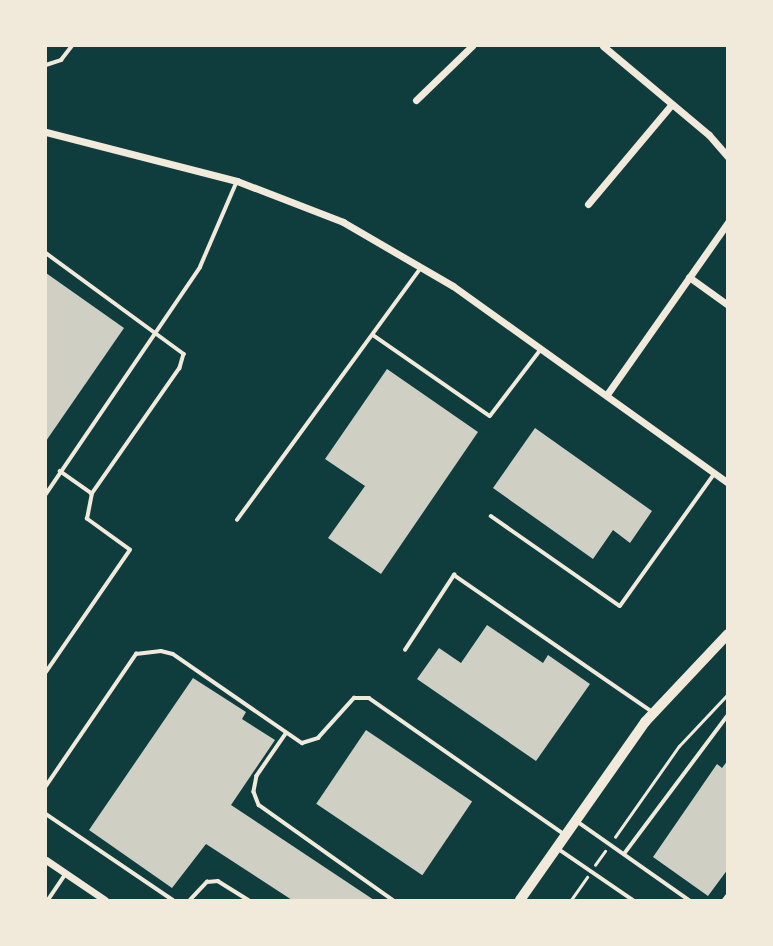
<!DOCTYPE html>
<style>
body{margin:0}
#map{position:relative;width:773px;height:946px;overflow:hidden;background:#0f3d3e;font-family:"IBM Plex Serif",serif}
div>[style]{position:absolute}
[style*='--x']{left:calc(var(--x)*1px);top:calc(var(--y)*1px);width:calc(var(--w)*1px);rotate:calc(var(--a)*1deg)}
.building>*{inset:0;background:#cfcfc3;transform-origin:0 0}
.path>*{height:2.5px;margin:-1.25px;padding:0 1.25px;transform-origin:1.25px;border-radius:1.25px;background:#f1e9da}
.service>*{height:3.5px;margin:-1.75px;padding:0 1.75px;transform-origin:1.75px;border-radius:1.75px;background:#f1e9da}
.minor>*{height:7px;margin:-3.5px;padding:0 3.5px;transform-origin:3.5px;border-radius:3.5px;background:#f1e9da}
.tertiary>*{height:10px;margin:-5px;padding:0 5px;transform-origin:5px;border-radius:5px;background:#f1e9da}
span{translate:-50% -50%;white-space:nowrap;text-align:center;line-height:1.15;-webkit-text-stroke:5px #f1e9da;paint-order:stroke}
.frame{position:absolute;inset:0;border:47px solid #f1e9da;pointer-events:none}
</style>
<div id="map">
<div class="building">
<div style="clip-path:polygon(46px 273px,124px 328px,46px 441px)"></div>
<div style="clip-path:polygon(387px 369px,478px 432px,381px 574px,328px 538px,365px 486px,325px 459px)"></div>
<div style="clip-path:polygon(535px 428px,652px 511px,630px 543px,613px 530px,593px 559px,493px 488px)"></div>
<div style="clip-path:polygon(487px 625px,543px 663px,548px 655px,590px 684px,536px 761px,417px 679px,439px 648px,461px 663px)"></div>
<div style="clip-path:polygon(193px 678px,246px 712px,242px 719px,275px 740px,231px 805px,374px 900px,292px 900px,206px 844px,172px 888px,89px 830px)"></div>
<div style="left:366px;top:730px;width:128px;height:89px;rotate:34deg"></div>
<div style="clip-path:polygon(728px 760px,728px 869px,708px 896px,653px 857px,717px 764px,722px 768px)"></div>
</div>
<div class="path">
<div style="--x:615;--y:837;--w:111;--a:-54.9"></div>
<div style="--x:679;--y:746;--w:71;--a:-46.7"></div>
<div style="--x:595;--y:865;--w:17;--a:-54"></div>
<div style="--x:571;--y:900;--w:28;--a:-55"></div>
</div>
<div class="service">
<div style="--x:46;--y:65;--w:16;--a:-18"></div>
<div style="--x:61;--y:60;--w:18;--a:-52"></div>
<div style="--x:46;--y:253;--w:171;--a:36.2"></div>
<div style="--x:184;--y:354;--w:15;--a:106"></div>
<div style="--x:180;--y:368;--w:154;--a:124.9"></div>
<div style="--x:92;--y:494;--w:39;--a:-145"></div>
<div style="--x:373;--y:335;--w:142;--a:34.7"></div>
<div style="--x:490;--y:416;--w:84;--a:-52.7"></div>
<div style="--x:46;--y:494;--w:274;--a:-55.8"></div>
<div style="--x:200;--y:267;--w:94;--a:-66.7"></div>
<div style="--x:491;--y:516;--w:157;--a:34.9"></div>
<div style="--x:620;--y:606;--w:162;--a:-54.5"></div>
<div style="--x:237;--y:520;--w:312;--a:-53.9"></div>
<div style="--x:405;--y:650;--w:90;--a:-56.8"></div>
<div style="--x:454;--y:575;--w:239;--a:34.6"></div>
<div style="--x:46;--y:672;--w:148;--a:-55.5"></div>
<div style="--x:130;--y:550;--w:53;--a:-144.2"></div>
<div style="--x:87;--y:519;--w:25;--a:-79"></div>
<div style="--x:286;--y:734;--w:51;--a:124.6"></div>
<div style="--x:257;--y:776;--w:16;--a:101"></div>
<div style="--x:254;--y:792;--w:14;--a:69"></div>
<div style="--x:259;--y:805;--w:164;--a:35.3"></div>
<div style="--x:46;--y:786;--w:160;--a:-55.7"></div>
<div style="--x:136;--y:654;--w:25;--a:-7"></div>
<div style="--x:161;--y:651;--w:12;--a:14"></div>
<div style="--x:173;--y:654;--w:157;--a:34.6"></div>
<div style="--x:302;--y:743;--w:17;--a:-17"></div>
<div style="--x:318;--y:738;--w:54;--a:-48"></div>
<div style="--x:354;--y:698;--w:15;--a:0"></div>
<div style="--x:369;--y:698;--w:238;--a:34.9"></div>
<div style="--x:46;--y:814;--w:153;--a:34.1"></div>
<div style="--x:578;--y:822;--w:136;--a:35.1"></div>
<div style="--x:557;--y:848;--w:92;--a:34.4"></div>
<div style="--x:624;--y:854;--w:174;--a:-53.2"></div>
<div style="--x:48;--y:900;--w:32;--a:-56"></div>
<div style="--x:190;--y:900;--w:25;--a:-47"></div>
<div style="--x:207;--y:882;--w:11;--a:-5"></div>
<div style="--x:218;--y:881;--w:36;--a:32"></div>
<div style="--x:724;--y:900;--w:6;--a:-51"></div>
</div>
<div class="minor">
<div style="--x:603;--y:46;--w:138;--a:40"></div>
<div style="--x:709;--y:135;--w:29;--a:49"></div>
<div style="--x:416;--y:100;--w:78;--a:-44"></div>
<div style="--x:46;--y:132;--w:197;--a:14.4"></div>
<div style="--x:237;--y:181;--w:114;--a:21.1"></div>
<div style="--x:343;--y:222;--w:127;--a:30.2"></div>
<div style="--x:453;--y:286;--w:338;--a:35.6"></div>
<div style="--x:588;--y:204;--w:129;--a:-50"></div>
<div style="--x:689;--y:277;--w:48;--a:35.7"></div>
<div style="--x:608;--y:393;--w:209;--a:-54.9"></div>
<div style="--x:46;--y:860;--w:71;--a:34.1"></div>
</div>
<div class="tertiary">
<div style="--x:520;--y:900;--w:218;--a:-54.9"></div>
<div style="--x:645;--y:722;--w:121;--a:-46.7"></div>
</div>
<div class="frame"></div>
</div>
